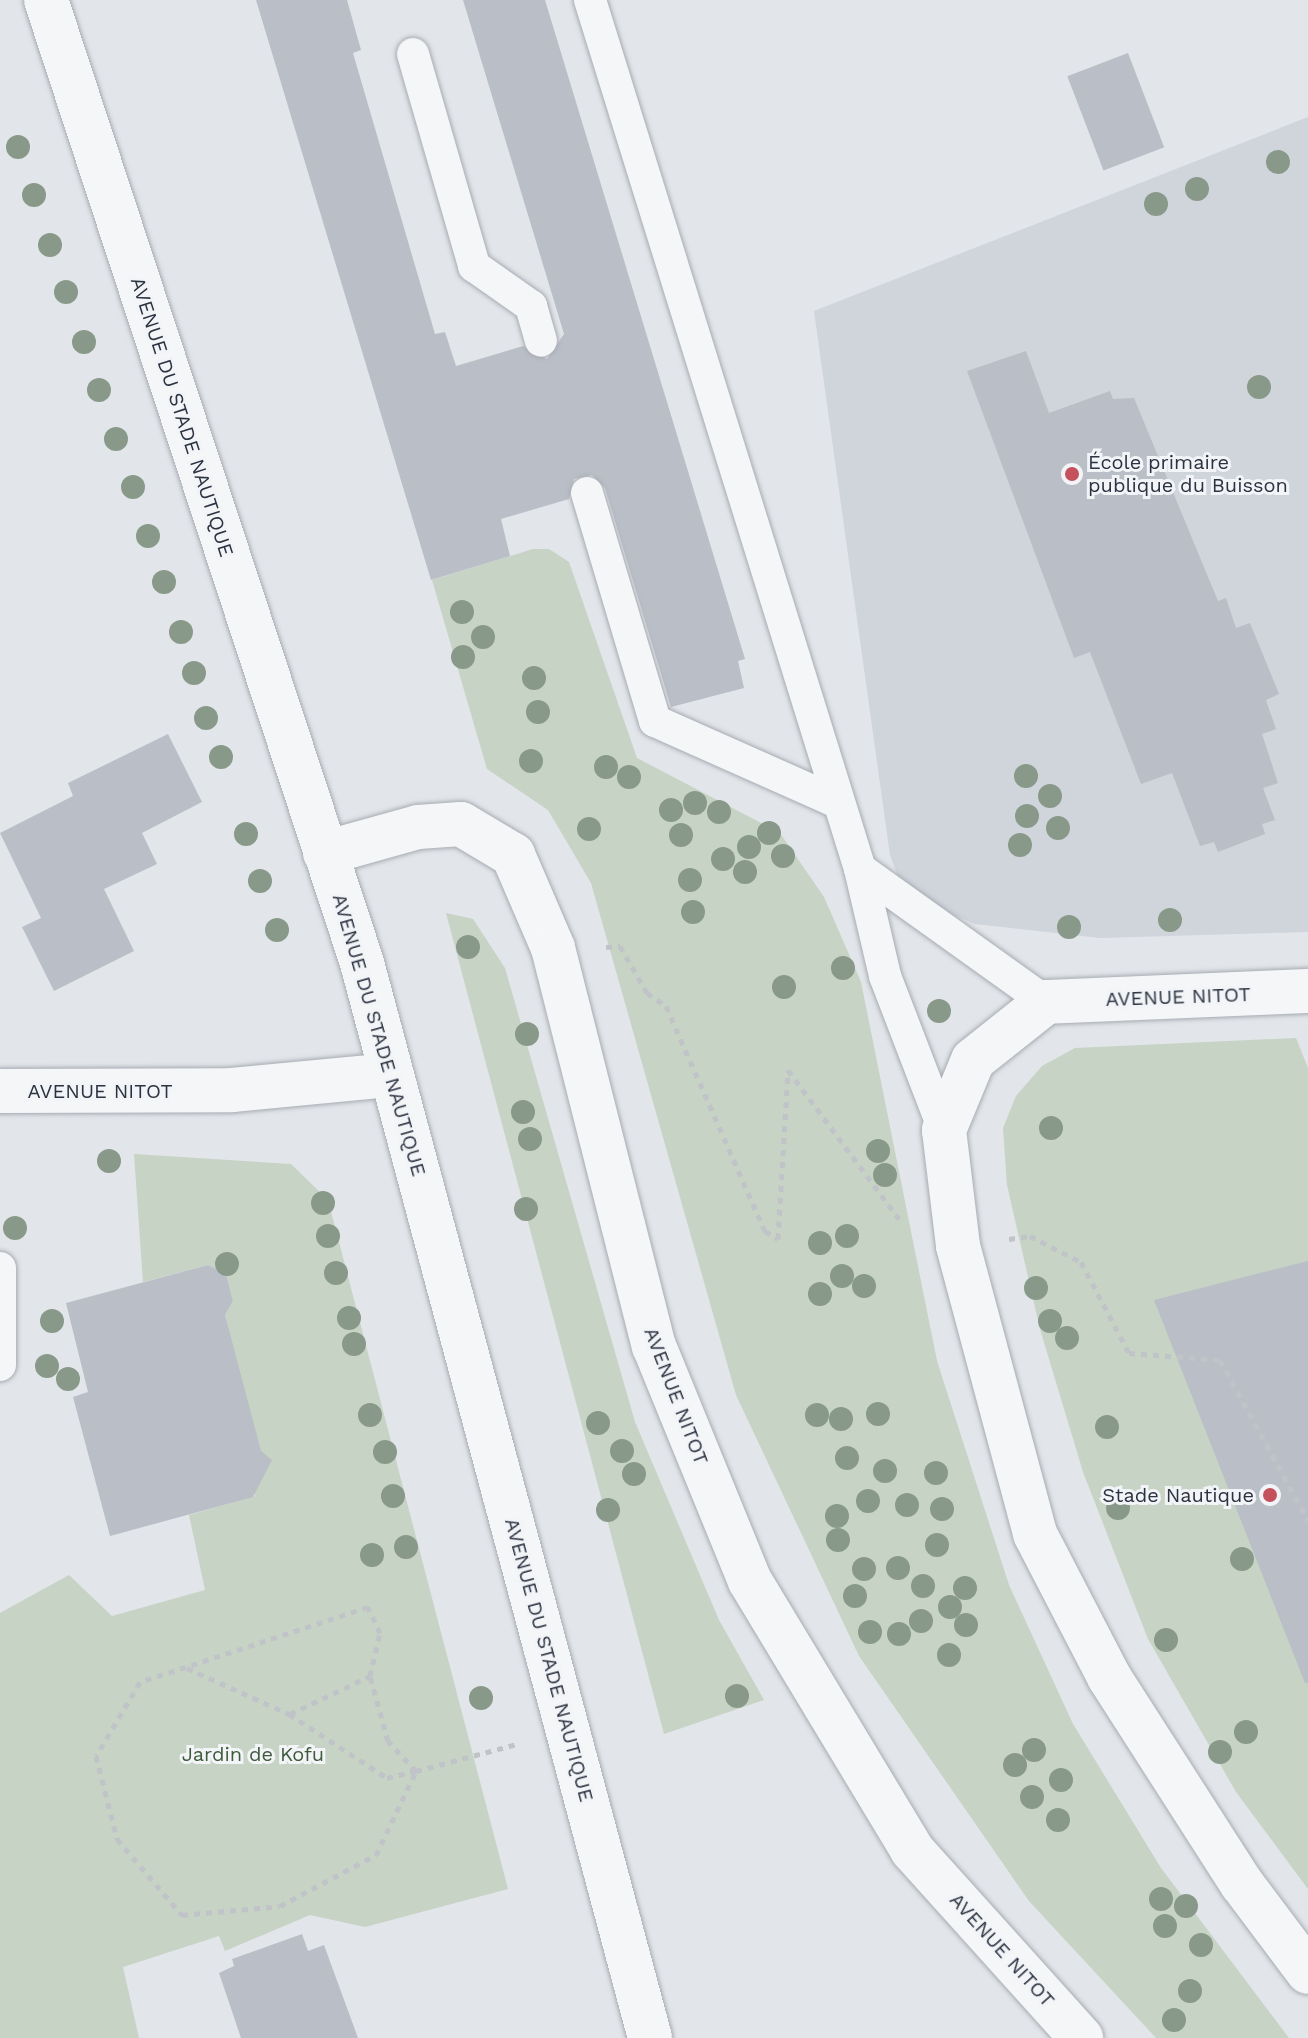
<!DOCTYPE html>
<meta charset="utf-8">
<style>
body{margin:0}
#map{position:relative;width:1308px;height:2038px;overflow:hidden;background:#e2e5e9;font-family:"Work Sans",sans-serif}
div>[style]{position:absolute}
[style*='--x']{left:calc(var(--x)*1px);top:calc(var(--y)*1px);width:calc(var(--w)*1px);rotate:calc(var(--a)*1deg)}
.built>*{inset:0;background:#d0d4db}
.green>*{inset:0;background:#c7d3c4}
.building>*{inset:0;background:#babec6;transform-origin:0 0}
.path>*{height:5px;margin-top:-2.5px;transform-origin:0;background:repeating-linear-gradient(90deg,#c0c3c8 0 6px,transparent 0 12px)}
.roads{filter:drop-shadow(0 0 2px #a7acb3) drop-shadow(0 0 2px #a7acb3)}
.lane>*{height:32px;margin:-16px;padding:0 16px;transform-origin:16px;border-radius:16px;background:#f5f6f8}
.street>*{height:44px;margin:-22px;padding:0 22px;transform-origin:22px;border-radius:22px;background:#f5f6f8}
.trees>*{width:24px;height:24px;margin:-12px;border-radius:50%;background:#889989}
.dots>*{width:22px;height:22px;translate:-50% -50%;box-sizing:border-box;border:4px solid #f2f4f7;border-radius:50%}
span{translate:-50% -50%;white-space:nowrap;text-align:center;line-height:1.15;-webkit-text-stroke:6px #f2f4f7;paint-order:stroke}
.street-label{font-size:20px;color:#2b3240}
.poi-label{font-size:20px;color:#2b3240}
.left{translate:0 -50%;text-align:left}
.right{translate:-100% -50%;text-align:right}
.park-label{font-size:20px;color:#3e5b3a}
</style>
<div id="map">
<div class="built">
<div style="clip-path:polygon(1308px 117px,1308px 932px,1100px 938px,975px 924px,947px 912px,898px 877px,890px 855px,814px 311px)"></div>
</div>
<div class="green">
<div style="clip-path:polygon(533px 549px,549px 549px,569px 562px,637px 758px,780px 833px,824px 897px,861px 982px,937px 1361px,1009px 1585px,1073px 1724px,1161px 1868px,1289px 2038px,1156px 2038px,1029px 1901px,859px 1656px,736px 1395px,591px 883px,548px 810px,487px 769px,432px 580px)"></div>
<div style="clip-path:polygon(446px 913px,473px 919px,505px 968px,635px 1422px,719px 1620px,764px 1700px,664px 1734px)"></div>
<div style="clip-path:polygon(1296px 1038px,1308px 1068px,1308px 1889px,1236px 1792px,1148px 1639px,1083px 1472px,1040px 1329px,1007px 1185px,1003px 1128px,1016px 1096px,1042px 1066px,1075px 1048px)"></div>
<div style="clip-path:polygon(134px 1154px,291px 1164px,328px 1200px,508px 1889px,365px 1927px,310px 1915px,225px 1951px,219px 1936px,123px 1967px,139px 2038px,0 2038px,0 1613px,69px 1575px,112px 1616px,205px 1590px,189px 1515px,255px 1496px,253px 1483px,268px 1467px,254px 1445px,225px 1315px,233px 1301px,226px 1275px,208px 1265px,143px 1282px)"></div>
</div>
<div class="building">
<div style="clip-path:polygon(256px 0,347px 0,361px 50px,353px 53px,435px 334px,445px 332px,456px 366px,523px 346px,547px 359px,564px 334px,463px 0,545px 0,745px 659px,738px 661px,744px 688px,671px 707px,605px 488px,592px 475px,574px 479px,569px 499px,501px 519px,510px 556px,431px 580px)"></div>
<div style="left:1128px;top:53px;width:101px;height:65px;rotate:69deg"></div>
<div style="clip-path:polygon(1026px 351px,1049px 413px,1110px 391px,1113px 399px,1134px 398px,1218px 601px,1226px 598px,1236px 628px,1250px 623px,1279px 694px,1266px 700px,1276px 729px,1262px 734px,1278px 783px,1263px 788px,1275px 820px,1262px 824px,1265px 834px,1218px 852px,1214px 842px,1200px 846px,1172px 773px,1141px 784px,1090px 652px,1074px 658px,967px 371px)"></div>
<div style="clip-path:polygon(168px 734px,202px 802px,142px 833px,157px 864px,104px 889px,134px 951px,54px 991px,22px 927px,41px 918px,0 833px,73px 796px,68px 783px)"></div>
<div style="clip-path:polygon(1308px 1261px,1308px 1683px,1305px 1683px,1154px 1300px)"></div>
<div style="clip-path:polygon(208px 1265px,226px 1274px,233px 1301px,225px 1315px,261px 1451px,272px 1460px,253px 1497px,110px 1536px,73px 1397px,88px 1392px,66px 1303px)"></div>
<div style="clip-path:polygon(302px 1934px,308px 1951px,324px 1945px,358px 2038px,241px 2038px,219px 1973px,234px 1966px,232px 1959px)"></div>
</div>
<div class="path">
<div style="--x:606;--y:947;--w:14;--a:-4"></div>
<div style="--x:620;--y:946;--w:54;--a:60.1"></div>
<div style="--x:647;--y:993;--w:23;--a:34"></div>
<div style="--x:666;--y:1006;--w:246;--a:66.3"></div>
<div style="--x:765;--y:1231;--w:15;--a:32"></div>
<div style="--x:778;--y:1239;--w:169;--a:-86.6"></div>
<div style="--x:788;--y:1070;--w:186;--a:53.3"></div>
<div style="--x:1009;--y:1239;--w:21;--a:-8"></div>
<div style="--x:1030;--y:1236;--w:57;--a:27"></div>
<div style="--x:1081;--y:1262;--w:103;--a:62.2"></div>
<div style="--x:1129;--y:1353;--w:91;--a:4.4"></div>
<div style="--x:1220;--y:1360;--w:183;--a:61.2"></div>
<div style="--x:187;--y:1668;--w:112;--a:24.3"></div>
<div style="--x:289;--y:1714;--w:117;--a:33.1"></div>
<div style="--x:387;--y:1778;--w:30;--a:-14"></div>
<div style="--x:416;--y:1771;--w:41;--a:-133"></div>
<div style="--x:388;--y:1741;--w:67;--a:-105.5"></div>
<div style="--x:370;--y:1676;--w:44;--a:-76.9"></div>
<div style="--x:380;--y:1633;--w:29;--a:-115"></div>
<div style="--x:368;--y:1607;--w:240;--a:161.8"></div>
<div style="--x:140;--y:1682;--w:86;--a:120.7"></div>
<div style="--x:96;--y:1756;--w:86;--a:75.8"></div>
<div style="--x:117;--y:1839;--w:100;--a:49.5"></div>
<div style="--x:182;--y:1915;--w:98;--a:-5.2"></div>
<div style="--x:280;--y:1906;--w:109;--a:-28"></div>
<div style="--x:376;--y:1855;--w:93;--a:-64.5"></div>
<div style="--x:416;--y:1771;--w:105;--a:-15"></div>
<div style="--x:290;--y:1714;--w:89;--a:-25.4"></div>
</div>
<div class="roads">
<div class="lane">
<div style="--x:590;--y:0;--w:910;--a:72.74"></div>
<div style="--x:860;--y:869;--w:110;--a:76.8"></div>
<div style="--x:885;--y:976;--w:165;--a:69"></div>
<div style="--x:413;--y:54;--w:221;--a:73.9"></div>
<div style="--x:474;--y:266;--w:70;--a:35.1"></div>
<div style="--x:531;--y:306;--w:36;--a:74"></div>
<div style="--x:587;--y:493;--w:238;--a:73.4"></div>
<div style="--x:655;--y:721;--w:201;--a:24"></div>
<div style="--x:860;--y:869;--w:229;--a:35.6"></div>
<div style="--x:0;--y:1268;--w:97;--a:90"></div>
</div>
<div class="street">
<div style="--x:46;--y:0;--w:1014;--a:71.83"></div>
<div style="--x:362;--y:963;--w:1113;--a:75"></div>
<div style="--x:325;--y:853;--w:97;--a:-15.6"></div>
<div style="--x:418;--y:827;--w:43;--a:-4"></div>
<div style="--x:461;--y:824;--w:61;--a:30.8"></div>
<div style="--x:513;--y:855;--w:101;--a:66.7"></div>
<div style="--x:553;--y:948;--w:411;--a:75.8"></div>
<div style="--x:654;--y:1346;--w:254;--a:67.8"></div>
<div style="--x:750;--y:1581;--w:314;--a:58.9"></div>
<div style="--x:912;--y:1850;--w:253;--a:48"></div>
<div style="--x:1308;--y:991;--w:262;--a:177.6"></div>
<div style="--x:1046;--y:1002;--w:93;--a:141.5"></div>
<div style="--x:973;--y:1060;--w:76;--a:112.5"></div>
<div style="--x:944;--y:1130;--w:117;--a:83.1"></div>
<div style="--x:958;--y:1246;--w:298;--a:75"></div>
<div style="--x:1035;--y:1534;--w:161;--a:62.6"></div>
<div style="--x:1109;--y:1677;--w:246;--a:57.3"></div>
<div style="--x:1242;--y:1884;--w:110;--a:53.1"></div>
<div style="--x:0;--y:1091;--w:232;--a:-0.2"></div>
<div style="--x:232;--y:1090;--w:160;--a:-5.4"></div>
</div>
</div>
<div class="trees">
<div style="left:18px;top:147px"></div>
<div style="left:1278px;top:162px"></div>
<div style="left:1197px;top:189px"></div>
<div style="left:34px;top:195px"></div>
<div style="left:1156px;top:204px"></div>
<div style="left:50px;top:245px"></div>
<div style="left:66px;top:292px"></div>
<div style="left:84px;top:342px"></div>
<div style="left:1259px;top:387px"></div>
<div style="left:99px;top:390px"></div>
<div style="left:116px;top:439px"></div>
<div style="left:133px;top:487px"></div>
<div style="left:148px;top:536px"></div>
<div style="left:164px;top:582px"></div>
<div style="left:462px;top:612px"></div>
<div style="left:181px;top:632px"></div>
<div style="left:483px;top:637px"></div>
<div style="left:463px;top:657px"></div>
<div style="left:194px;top:673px"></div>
<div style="left:534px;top:678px"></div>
<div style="left:538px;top:712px"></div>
<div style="left:206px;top:718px"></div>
<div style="left:221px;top:757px"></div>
<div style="left:531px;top:761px"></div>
<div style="left:606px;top:767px"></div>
<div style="left:1026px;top:776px"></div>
<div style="left:629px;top:777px"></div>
<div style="left:1050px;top:796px"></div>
<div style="left:695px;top:803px"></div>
<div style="left:671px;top:810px"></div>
<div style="left:719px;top:812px"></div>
<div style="left:1027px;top:816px"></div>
<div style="left:1058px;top:828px"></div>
<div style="left:589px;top:829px"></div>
<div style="left:769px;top:833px"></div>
<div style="left:246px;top:834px"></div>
<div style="left:681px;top:835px"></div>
<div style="left:1020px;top:845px"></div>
<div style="left:749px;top:847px"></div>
<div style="left:783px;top:856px"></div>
<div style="left:723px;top:859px"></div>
<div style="left:745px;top:872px"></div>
<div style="left:690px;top:880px"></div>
<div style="left:260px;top:881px"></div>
<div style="left:693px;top:912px"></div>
<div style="left:1170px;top:920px"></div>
<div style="left:1069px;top:927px"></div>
<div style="left:277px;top:930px"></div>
<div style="left:468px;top:947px"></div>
<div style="left:843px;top:968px"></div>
<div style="left:784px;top:987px"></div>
<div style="left:939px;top:1011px"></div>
<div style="left:527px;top:1034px"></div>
<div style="left:523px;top:1112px"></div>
<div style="left:1051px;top:1128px"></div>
<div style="left:530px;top:1139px"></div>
<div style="left:878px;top:1151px"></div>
<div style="left:109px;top:1161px"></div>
<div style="left:885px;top:1175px"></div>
<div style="left:323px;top:1203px"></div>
<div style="left:526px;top:1209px"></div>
<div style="left:15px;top:1228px"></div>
<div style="left:328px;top:1236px"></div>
<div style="left:847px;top:1236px"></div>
<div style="left:820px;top:1243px"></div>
<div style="left:227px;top:1264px"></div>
<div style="left:336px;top:1273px"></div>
<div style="left:842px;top:1276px"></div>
<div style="left:864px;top:1286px"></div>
<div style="left:1036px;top:1288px"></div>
<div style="left:820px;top:1294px"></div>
<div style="left:349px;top:1318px"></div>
<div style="left:52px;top:1321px"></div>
<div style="left:1050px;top:1321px"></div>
<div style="left:1067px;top:1338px"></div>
<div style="left:354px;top:1344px"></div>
<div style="left:47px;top:1366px"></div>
<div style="left:68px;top:1379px"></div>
<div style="left:878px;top:1414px"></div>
<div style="left:370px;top:1415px"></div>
<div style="left:817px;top:1415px"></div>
<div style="left:841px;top:1419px"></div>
<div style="left:598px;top:1423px"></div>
<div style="left:1107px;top:1427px"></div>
<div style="left:622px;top:1451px"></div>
<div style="left:385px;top:1452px"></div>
<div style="left:847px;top:1458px"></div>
<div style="left:885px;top:1471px"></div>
<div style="left:936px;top:1473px"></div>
<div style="left:634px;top:1474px"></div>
<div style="left:393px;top:1496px"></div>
<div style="left:868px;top:1501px"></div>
<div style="left:907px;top:1505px"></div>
<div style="left:1118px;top:1508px"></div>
<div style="left:942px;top:1509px"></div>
<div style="left:608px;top:1510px"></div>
<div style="left:837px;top:1516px"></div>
<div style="left:838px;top:1540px"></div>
<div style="left:937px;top:1545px"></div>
<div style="left:406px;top:1547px"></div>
<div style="left:372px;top:1555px"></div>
<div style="left:1242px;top:1559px"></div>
<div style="left:898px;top:1568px"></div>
<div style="left:864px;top:1569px"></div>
<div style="left:923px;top:1586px"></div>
<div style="left:965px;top:1588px"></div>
<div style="left:855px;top:1596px"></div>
<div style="left:950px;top:1607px"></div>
<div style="left:921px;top:1621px"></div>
<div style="left:966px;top:1625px"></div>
<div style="left:870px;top:1632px"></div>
<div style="left:899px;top:1634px"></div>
<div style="left:1166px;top:1640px"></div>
<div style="left:949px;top:1655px"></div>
<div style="left:737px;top:1696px"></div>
<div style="left:481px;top:1698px"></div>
<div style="left:1246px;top:1732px"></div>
<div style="left:1034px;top:1750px"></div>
<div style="left:1220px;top:1752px"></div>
<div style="left:1015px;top:1765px"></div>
<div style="left:1061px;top:1780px"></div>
<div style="left:1032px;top:1797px"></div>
<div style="left:1058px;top:1820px"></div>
<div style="left:1161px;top:1899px"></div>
<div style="left:1186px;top:1906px"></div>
<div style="left:1165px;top:1926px"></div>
<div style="left:1201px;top:1945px"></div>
<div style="left:1190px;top:1991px"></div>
<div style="left:1174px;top:2020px"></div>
</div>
<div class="dots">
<div style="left:1072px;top:474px;background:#c4515b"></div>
<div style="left:1270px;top:1495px;background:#c4515b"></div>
</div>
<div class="street-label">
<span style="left:182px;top:417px;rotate:72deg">AVENUE DU STADE NAUTIQUE</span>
<span style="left:1178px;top:997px;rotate:-2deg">AVENUE NITOT</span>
<span style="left:379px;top:1035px;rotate:74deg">AVENUE DU STADE NAUTIQUE</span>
<span style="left:100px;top:1091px">AVENUE NITOT</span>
<span style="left:676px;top:1396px;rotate:69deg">AVENUE NITOT</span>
<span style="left:549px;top:1660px;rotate:75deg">AVENUE DU STADE NAUTIQUE</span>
<span style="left:1002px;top:1950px;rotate:48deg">AVENUE NITOT</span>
</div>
<div class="poi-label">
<span class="left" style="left:1088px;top:474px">École primaire<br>publique du Buisson</span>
<span class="right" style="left:1254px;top:1495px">Stade Nautique</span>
</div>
<div class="park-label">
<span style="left:253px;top:1754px">Jardin de Kofu</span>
</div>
</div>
